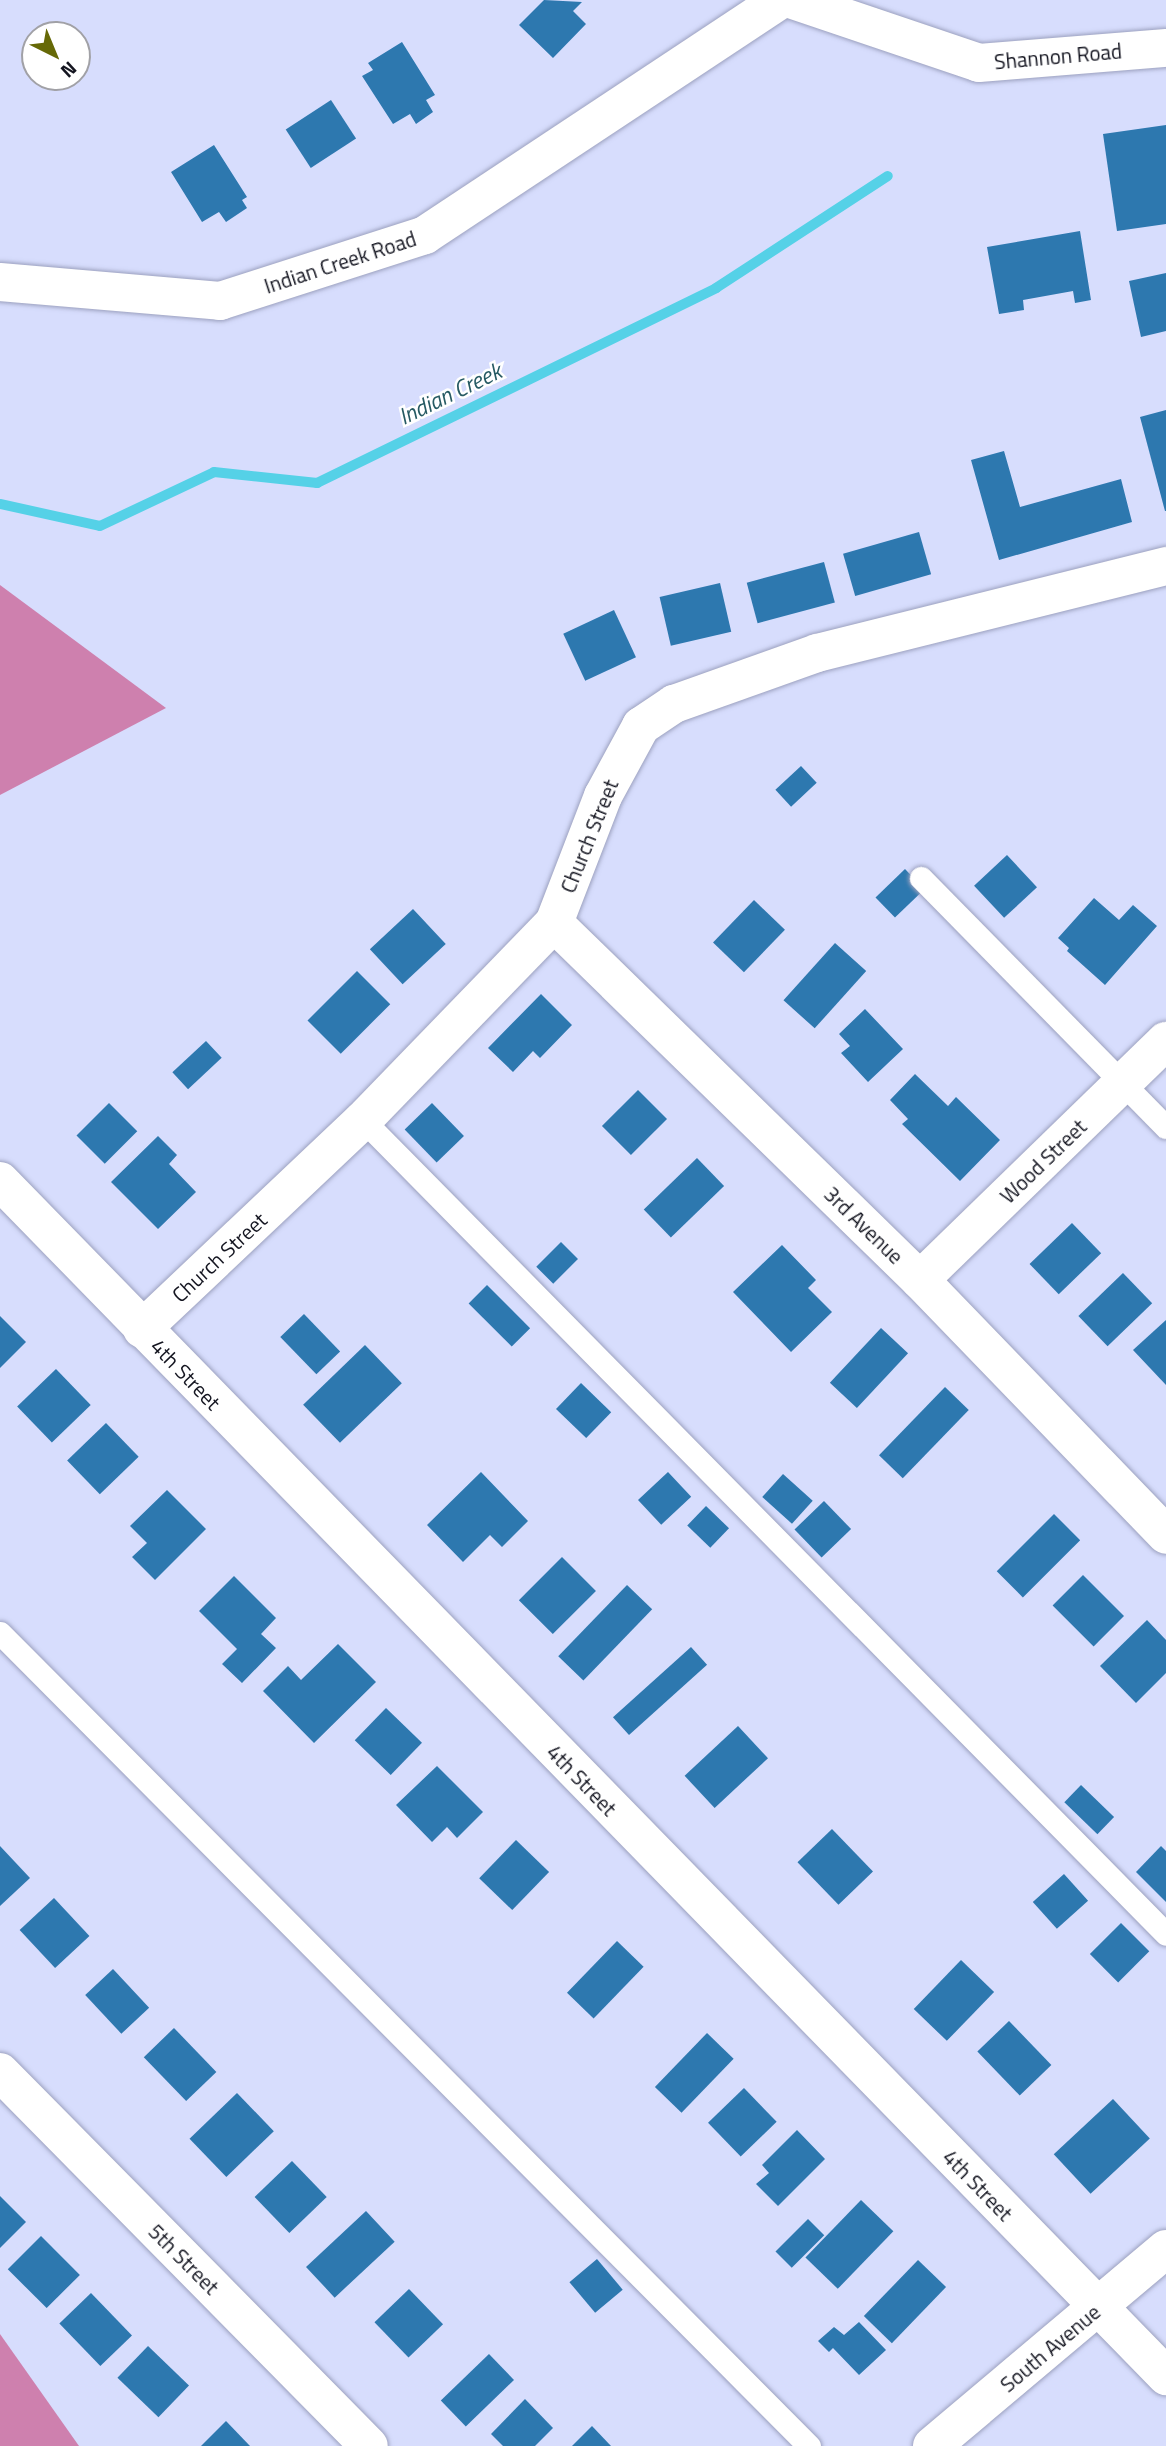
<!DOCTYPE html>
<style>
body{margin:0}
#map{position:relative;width:1166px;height:2446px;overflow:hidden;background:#d7ddfd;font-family:"Titillium Web",sans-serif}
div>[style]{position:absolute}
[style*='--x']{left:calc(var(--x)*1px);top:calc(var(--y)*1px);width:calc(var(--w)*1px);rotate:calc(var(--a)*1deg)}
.forest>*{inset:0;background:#ce80ae}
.stream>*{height:10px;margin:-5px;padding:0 5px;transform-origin:5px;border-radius:5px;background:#55d1e7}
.building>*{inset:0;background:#2d78af;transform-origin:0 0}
.roads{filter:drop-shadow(0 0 2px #9ca1bf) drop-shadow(0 0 2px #9ca1bf)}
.lane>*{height:23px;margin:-11.5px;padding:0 11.5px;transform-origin:11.5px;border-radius:11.5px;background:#fff}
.street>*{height:38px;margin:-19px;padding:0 19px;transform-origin:19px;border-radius:19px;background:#fff}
.secondary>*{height:38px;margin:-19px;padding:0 19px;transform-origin:19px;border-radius:19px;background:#fff}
span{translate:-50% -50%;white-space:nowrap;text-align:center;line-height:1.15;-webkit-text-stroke:5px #fff;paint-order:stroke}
.street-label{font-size:21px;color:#141520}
.water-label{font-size:23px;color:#265a63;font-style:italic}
.north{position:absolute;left:21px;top:21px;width:70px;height:70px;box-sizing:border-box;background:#fff;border:2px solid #a1a1a6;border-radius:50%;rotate:137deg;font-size:19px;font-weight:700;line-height:28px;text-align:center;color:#141520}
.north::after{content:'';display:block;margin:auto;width:24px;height:32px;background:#666907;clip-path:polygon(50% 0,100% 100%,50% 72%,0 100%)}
</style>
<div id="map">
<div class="forest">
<div style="clip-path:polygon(0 585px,166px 708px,0 795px)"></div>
<div style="clip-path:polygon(0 2334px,79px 2446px,0 2446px)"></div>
</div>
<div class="stream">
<div style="--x:0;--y:504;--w:102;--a:12.4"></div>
<div style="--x:100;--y:526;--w:126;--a:-25.3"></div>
<div style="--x:214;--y:472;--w:104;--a:6.1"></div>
<div style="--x:317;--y:483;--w:444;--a:-26"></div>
<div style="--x:716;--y:288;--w:205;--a:-33.1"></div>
</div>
<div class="building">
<div style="clip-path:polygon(544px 0,582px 2px,573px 11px,586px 24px,553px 58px,519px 25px)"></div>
<div style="clip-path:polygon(402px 42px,435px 95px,426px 100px,433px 112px,416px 124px,410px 114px,393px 124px,362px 76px,373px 70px,368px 63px)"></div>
<div style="left:331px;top:100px;width:46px;height:54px;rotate:57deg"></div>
<div style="clip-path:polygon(1166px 125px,1166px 224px,1117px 231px,1103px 134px)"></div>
<div style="clip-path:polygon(214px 145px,247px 197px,242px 200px,247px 208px,226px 222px,219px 212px,202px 222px,171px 172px)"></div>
<div style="clip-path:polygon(1080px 231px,1091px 300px,1075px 303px,1073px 291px,1023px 300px,1024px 310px,999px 314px,987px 247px)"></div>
<div style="clip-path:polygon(1166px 273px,1166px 331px,1141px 337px,1129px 281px)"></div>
<div style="clip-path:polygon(1166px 410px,1166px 511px,1165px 511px,1140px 417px)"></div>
<div style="clip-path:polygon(1004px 451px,1020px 507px,1121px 479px,1132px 522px,999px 560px,971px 460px)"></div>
<div style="left:919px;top:532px;width:44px;height:79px;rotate:74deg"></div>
<div style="left:824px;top:562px;width:42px;height:80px;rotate:75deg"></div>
<div style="left:720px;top:583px;width:50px;height:62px;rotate:77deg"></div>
<div style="left:614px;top:610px;width:52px;height:56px;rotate:65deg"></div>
<div style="left:801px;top:766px;width:23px;height:35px;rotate:47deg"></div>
<div style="left:1007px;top:855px;width:44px;height:45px;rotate:47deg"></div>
<div style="left:905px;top:869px;width:28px;height:41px;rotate:46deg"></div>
<div style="clip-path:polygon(1094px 898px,1119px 920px,1133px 905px,1157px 926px,1105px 985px,1067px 951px,1069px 948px,1058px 938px)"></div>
<div style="left:754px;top:900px;width:43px;height:59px;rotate:44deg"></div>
<div style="left:413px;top:909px;width:48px;height:59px;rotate:47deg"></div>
<div style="left:835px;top:943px;width:42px;height:77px;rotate:42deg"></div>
<div style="left:357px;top:971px;width:47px;height:70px;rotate:45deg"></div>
<div style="clip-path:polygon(541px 994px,572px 1025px,540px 1058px,533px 1051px,513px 1072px,488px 1048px)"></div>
<div style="clip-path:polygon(865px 1009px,903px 1049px,868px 1082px,841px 1053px,850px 1046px,839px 1034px)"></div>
<div style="left:206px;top:1041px;width:23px;height:46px;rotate:47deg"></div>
<div style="clip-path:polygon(915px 1074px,948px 1106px,956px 1097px,1000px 1140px,960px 1181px,902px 1124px,908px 1119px,890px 1100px)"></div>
<div style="left:638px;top:1090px;width:41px;height:51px;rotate:45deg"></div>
<div style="left:109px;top:1103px;width:40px;height:46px;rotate:45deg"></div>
<div style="left:432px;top:1103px;width:46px;height:38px;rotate:46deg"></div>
<div style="clip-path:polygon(158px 1136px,177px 1155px,169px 1164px,196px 1192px,158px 1229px,111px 1182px)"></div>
<div style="left:697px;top:1158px;width:39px;height:74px;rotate:46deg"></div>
<div style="left:1072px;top:1223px;width:42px;height:59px;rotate:46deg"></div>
<div style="left:561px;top:1242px;width:24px;height:35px;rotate:45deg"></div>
<div style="clip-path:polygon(782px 1245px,816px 1280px,808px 1288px,832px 1312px,791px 1352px,733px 1292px)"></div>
<div style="left:1123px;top:1273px;width:42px;height:62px;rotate:46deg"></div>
<div style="left:487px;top:1285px;width:61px;height:26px;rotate:45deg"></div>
<div style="left:304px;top:1314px;width:52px;height:33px;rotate:46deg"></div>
<div style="clip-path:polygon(0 1316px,26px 1342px,0 1368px)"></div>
<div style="clip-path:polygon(1166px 1320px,1166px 1385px,1133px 1350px)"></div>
<div style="left:881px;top:1328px;width:37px;height:75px;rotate:43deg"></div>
<div style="left:365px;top:1345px;width:53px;height:86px;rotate:46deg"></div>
<div style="left:56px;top:1369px;width:50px;height:54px;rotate:46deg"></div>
<div style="left:581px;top:1383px;width:42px;height:36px;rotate:44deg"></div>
<div style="left:945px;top:1387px;width:33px;height:95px;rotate:44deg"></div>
<div style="left:106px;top:1423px;width:47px;height:54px;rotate:46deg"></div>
<div style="clip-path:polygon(481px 1472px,528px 1521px,502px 1547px,490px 1535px,463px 1562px,427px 1525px)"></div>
<div style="left:668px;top:1472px;width:34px;height:41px;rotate:47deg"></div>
<div style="left:783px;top:1474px;width:40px;height:31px;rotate:42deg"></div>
<div style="clip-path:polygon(167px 1490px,206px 1529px,155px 1580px,132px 1557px,147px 1543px,130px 1526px)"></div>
<div style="left:824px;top:1501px;width:39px;height:41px;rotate:46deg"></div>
<div style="left:706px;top:1506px;width:32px;height:27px;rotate:44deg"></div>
<div style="left:1054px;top:1514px;width:37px;height:81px;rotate:45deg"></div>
<div style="left:562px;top:1557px;width:48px;height:61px;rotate:45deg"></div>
<div style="left:1083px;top:1575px;width:58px;height:43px;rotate:45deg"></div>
<div style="clip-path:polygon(234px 1576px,276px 1618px,261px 1634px,276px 1648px,242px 1683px,222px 1664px,237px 1649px,199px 1611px)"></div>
<div style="left:627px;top:1585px;width:35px;height:99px;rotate:44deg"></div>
<div style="clip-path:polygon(1147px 1620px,1166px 1640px,1166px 1673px,1136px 1703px,1100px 1666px)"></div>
<div style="clip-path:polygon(338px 1644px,376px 1682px,314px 1743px,263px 1691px,288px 1666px,301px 1680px)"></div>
<div style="left:691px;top:1647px;width:24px;height:105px;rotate:48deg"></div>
<div style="left:386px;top:1708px;width:50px;height:45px;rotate:44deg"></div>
<div style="left:738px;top:1726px;width:44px;height:73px;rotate:47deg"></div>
<div style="clip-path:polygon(437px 1766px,483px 1812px,457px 1838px,447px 1827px,432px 1842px,396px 1805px)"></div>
<div style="left:1081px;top:1785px;width:46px;height:24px;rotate:44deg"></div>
<div style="left:832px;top:1829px;width:59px;height:48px;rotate:46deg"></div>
<div style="left:516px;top:1840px;width:46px;height:53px;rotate:44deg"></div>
<div style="clip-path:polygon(0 1846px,30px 1878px,0 1906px)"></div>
<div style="clip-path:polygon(1161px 1846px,1166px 1851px,1166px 1902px,1136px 1872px)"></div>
<div style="left:1064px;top:1874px;width:36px;height:42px;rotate:48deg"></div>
<div style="left:54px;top:1898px;width:52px;height:47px;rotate:47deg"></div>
<div style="left:1121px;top:1923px;width:40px;height:44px;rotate:45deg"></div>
<div style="left:617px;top:1941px;width:37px;height:72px;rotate:44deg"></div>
<div style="left:961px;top:1960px;width:46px;height:68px;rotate:44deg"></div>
<div style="left:113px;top:1969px;width:53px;height:38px;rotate:47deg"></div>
<div style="left:1009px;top:2021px;width:61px;height:44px;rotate:46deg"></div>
<div style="left:174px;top:2028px;width:61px;height:42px;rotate:46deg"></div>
<div style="left:707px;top:2033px;width:37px;height:75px;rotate:44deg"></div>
<div style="left:744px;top:2088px;width:47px;height:50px;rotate:46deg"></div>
<div style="left:237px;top:2093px;width:53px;height:66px;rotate:46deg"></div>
<div style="left:1113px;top:2099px;width:54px;height:81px;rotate:47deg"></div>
<div style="clip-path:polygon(797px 2130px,825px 2159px,778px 2206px,756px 2184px,769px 2173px,762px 2165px)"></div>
<div style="left:292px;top:2161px;width:50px;height:52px;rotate:46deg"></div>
<div style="clip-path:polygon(0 2196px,26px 2222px,0 2248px)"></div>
<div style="left:861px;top:2200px;width:45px;height:80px;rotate:44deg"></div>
<div style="left:366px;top:2211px;width:42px;height:82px;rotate:47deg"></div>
<div style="left:808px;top:2219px;width:23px;height:46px;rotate:45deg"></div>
<div style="left:41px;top:2236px;width:55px;height:47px;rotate:45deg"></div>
<div style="left:597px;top:2259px;width:40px;height:36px;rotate:50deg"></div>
<div style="left:918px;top:2260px;width:39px;height:78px;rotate:44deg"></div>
<div style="left:409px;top:2289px;width:49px;height:48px;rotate:46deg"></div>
<div style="left:91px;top:2293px;width:59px;height:44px;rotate:46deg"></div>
<div style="clip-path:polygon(859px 2322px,886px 2350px,859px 2375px,833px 2348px,829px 2352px,818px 2341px,834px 2327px,844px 2335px)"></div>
<div style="left:148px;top:2346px;width:57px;height:44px;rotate:44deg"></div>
<div style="left:489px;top:2354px;width:36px;height:67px;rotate:46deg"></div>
<div style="clip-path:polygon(525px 2399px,553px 2428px,535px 2446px,503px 2446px,491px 2434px)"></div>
<div style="clip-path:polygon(226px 2421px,250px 2446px,201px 2446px)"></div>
<div style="clip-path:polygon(592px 2426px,611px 2446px,572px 2446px)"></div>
</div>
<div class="roads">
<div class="lane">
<div style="--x:921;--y:878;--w:349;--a:45.5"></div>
<div style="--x:363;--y:1120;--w:1143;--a:45.39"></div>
<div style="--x:0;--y:1633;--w:1147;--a:45.14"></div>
</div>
<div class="street">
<div style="--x:0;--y:282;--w:221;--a:4.9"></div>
<div style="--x:220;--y:301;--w:215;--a:-17.8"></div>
<div style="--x:425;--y:235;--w:426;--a:-33.5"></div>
<div style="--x:554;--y:923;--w:511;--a:44.29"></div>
<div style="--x:920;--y:1280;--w:354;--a:46"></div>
<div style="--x:0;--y:1181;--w:1670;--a:45.7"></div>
<div style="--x:920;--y:1280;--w:343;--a:-44.2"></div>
<div style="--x:142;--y:1329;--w:304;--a:-43.4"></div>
<div style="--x:363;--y:1120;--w:274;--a:-45.9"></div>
<div style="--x:554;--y:923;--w:136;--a:-68.9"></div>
<div style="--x:603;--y:796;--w:80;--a:-61.5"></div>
<div style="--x:641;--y:726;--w:40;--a:-34"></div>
<div style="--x:674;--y:704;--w:152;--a:-19.6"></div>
<div style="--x:817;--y:653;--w:360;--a:-14"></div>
<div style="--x:0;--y:2072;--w:525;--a:45.39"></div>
<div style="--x:932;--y:2446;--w:306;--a:-40.1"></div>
</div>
<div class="secondary">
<div style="--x:793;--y:0;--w:196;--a:18.7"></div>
<div style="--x:979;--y:63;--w:188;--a:-4.6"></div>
</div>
</div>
<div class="street-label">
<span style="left:1058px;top:56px;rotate:-5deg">Shannon Road</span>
<span style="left:340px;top:262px;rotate:-18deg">Indian Creek Road</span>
<span style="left:589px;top:836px;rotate:-68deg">Church Street</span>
<span style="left:1043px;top:1161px;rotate:-44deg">Wood Street</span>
<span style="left:864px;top:1225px;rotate:44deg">3rd Avenue</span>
<span style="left:219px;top:1257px;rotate:-43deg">Church Street</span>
<span style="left:186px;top:1374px;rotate:46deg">4th Street</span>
<span style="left:582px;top:1780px;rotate:46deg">4th Street</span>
<span style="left:978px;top:2185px;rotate:46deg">4th Street</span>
<span style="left:184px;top:2259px;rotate:45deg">5th Street</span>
<span style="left:1050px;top:2348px;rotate:-40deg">South Avenue</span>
</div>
<div class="water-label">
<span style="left:450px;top:394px;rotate:-26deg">Indian Creek</span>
</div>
<div class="north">N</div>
</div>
